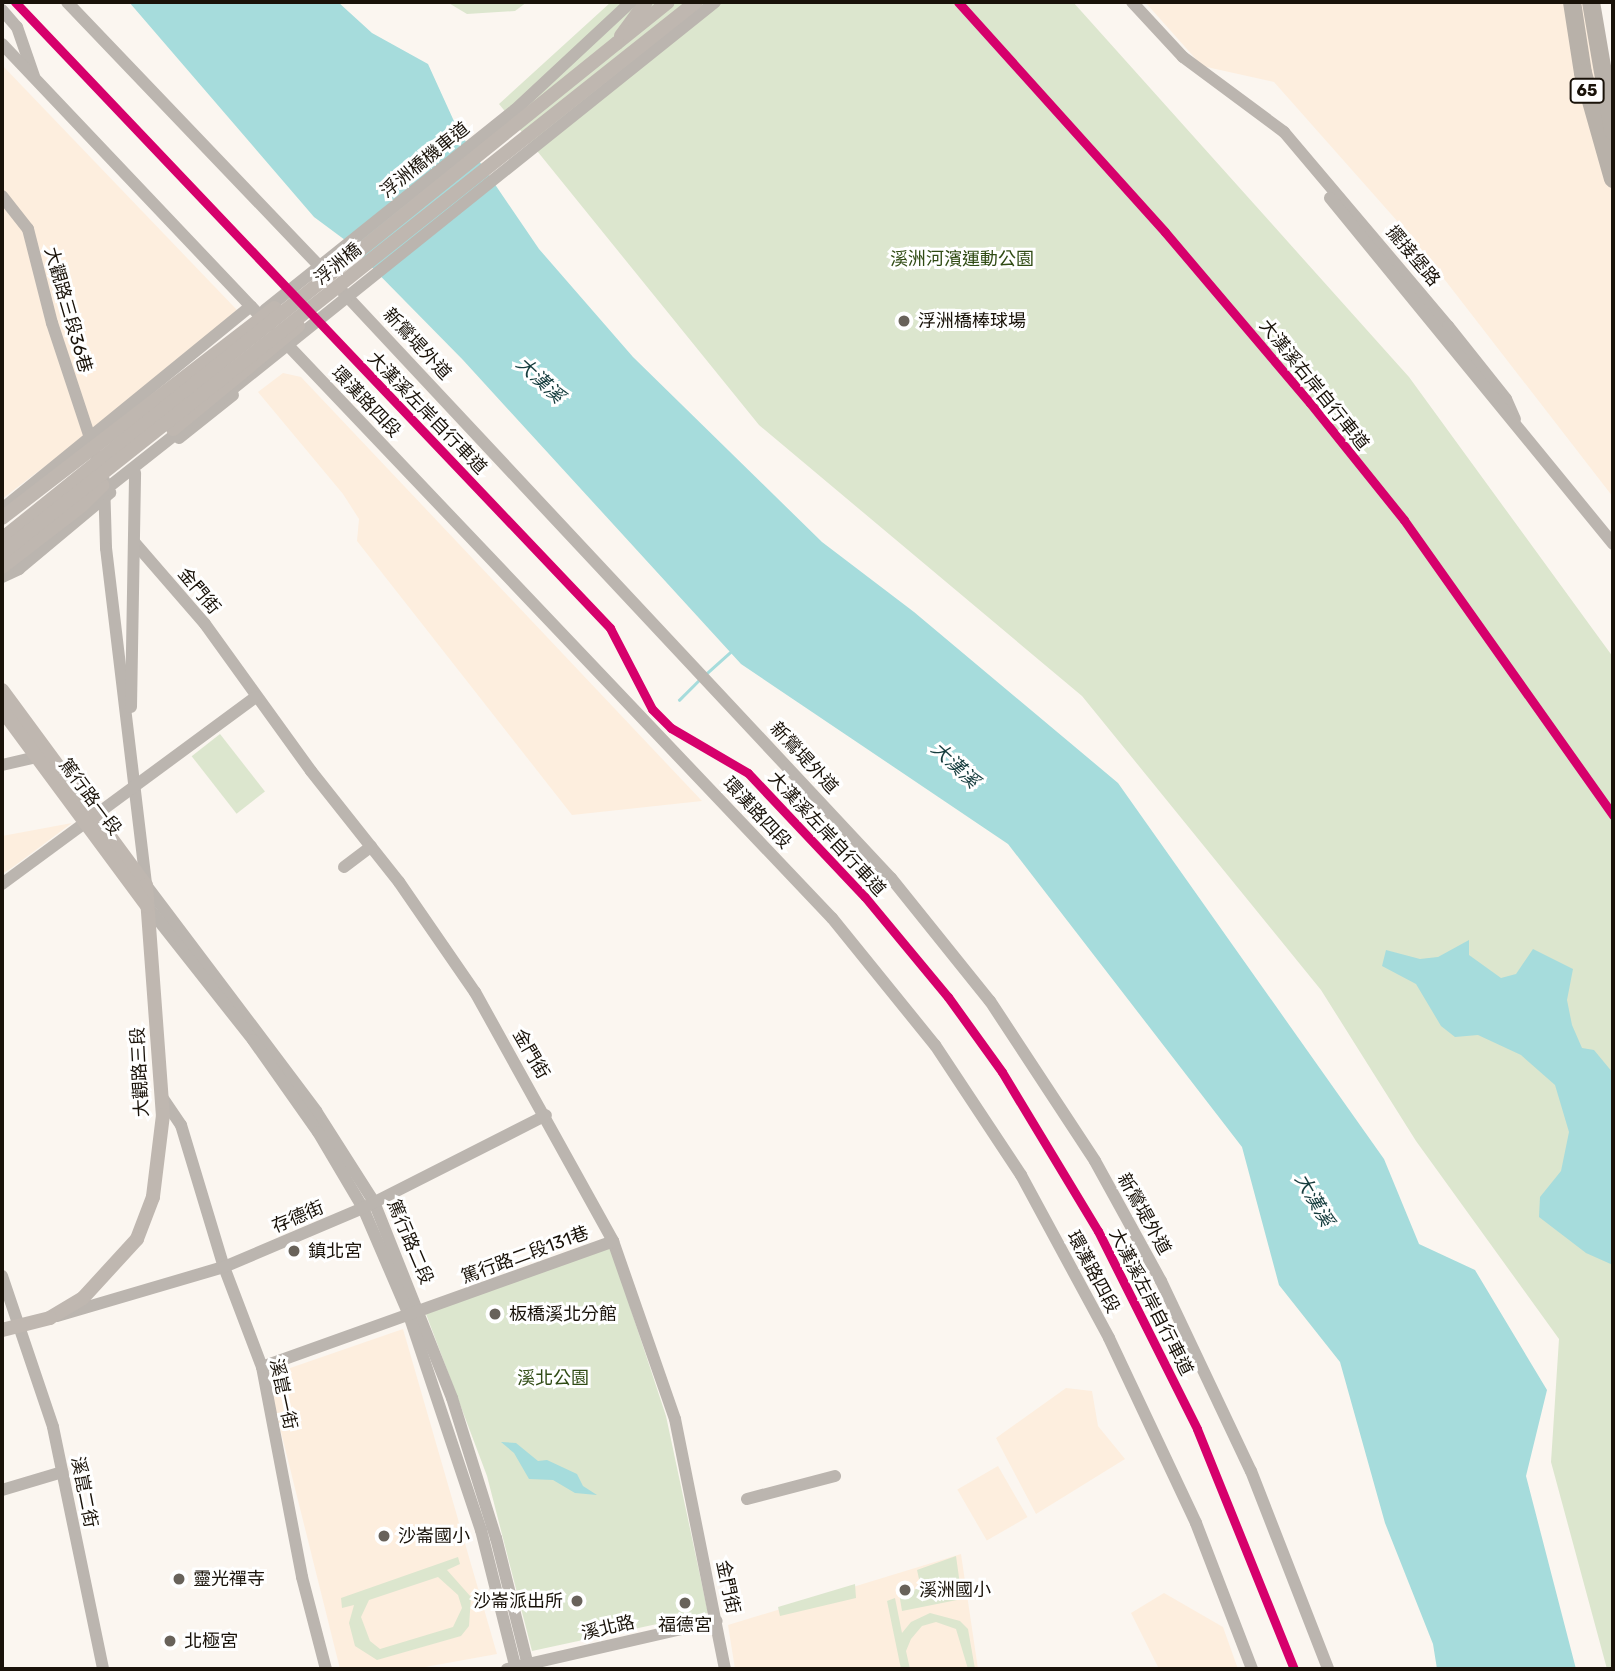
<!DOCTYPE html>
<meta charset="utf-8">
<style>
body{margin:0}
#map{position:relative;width:1615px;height:1671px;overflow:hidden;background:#fbf6f0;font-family:Rubik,"Noto Sans TC",sans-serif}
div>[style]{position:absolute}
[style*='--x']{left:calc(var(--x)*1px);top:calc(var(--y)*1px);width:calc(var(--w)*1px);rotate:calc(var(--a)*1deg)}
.built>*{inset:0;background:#fdeede;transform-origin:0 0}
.green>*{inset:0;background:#dce6ce;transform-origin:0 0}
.water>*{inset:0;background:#a6dcdc}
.stream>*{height:2.5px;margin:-1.25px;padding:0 1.25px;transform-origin:1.25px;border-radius:1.25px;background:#a6dcdc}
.minor>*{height:12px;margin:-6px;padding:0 6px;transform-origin:6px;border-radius:6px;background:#bbb5af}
.major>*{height:14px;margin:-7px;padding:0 7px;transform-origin:7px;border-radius:7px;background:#bfb7b0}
.highway>*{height:18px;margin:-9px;padding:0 9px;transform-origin:9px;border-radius:9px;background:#b8b1a9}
.minor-bridge>*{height:12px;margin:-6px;padding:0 6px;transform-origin:6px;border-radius:6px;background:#bbb5af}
.major-bridge>*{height:14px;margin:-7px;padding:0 7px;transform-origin:7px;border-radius:7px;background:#bfb7b0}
.cycleway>*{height:9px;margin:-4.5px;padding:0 4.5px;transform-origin:4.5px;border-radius:4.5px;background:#d6006c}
.dots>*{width:19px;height:19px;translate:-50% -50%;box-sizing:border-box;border:4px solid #fff;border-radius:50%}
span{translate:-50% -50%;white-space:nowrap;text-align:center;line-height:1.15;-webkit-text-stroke:6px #fff;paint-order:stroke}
.shield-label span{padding:2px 5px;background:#fff;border:2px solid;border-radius:5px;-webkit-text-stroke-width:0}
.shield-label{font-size:16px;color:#191209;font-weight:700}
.street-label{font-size:18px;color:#191209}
.park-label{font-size:18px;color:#304b14}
.poi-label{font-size:18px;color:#191209}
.left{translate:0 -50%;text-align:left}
.right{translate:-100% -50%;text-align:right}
.water-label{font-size:19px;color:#153c3d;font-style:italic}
.frame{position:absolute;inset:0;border:4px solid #191209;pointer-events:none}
</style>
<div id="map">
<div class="built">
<div style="clip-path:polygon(1145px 2px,1599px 2px,1613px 99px,1613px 497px,1414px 240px,1274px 82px,1202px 66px)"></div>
<div style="clip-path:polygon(2px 65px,237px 310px,115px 413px,2px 499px)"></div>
<div style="clip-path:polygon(283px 373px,301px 377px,702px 801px,572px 815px,357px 541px,359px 519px,343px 494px,258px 392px)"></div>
<div style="clip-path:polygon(72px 823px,13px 867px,2px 874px,2px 836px)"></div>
<div style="clip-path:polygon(403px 1329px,497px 1654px,414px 1669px,340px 1669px,267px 1376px)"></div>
<div style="clip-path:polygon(1066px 1388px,1092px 1391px,1098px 1426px,1125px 1459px,1036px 1514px,996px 1438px)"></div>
<div style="left:998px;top:1466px;width:59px;height:47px;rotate:60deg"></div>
<div style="clip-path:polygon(961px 1554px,978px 1669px,735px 1669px,728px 1625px)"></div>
<div style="clip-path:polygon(1164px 1593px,1223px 1627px,1238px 1669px,1159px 1669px,1131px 1613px)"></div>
</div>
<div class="green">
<div style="clip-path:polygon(447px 2px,527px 2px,515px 11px,467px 14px)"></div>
<div style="clip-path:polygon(611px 2px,1073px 2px,1409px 377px,1613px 657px,1613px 1669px,1607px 1669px,1551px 1462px,1559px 1339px,1416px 1141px,1321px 990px,1082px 696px,759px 425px,499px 104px)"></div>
<div style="left:220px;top:734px;width:73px;height:36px;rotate:52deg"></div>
<div style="clip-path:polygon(610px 1246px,666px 1416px,708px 1613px,532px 1651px,487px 1476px,426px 1314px)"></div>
<div style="clip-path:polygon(956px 1556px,962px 1599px,902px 1611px,899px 1593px,921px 1588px,917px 1570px)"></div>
<div style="clip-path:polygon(evenodd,458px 1557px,460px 1564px,447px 1570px,471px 1597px,469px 1626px,461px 1636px,377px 1660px,355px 1646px,349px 1623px,354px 1605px,342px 1608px,341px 1598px,458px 1557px,438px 1577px,458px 1595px,462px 1608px,453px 1627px,380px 1649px,370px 1641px,361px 1617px,369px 1600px,438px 1577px)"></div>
<div style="clip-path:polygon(855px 1584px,856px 1598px,780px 1616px,778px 1607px)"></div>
<div style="clip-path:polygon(895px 1598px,902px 1633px,911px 1622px,930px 1613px,960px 1621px,968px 1629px,975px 1669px,968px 1669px,956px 1629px,936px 1622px,922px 1626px,911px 1639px,906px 1651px,910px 1669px,901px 1669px,887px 1601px)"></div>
</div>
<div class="water">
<div style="clip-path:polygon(129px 2px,338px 2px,372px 33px,428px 64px,458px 130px,539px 249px,633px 357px,822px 542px,914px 612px,1118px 783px,1384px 1159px,1419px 1244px,1475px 1270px,1547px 1390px,1526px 1476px,1576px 1669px,1437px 1669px,1433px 1644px,1385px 1523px,1340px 1362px,1279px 1285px,1242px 1147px,1008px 844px,741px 664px,463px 360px,345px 240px,314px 217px)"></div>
<div style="clip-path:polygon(1469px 940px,1469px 955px,1501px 978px,1516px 974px,1533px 949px,1573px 969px,1567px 1000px,1572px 1025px,1582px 1048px,1594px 1050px,1613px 1073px,1613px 1265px,1586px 1253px,1539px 1217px,1540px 1197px,1561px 1171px,1569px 1132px,1555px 1085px,1521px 1055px,1478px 1035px,1455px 1037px,1441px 1026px,1416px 984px,1382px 966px,1386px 950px,1420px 959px,1438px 957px)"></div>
<div style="clip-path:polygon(501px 1442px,516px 1443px,538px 1461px,547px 1460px,577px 1474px,583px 1486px,597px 1495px,575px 1493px,553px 1480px,529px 1479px,514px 1453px)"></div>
</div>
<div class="stream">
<div style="--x:707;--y:673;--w:31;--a:-42"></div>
<div style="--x:679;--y:700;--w:28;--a:-45"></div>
</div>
<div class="minor">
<div style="--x:67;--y:2;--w:373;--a:46.3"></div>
<div style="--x:1132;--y:2;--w:75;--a:47.2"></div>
<div style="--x:1183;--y:57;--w:126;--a:36.6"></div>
<div style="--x:1284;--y:132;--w:254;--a:49.8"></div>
<div style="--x:1448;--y:326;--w:93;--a:51.5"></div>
<div style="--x:1506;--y:399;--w:22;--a:66"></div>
<div style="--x:2;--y:10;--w:23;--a:49"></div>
<div style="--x:17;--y:27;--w:52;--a:70.9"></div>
<div style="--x:2;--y:44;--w:388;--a:46.5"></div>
<div style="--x:2;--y:196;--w:42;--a:51.8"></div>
<div style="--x:28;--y:229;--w:97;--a:75.7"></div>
<div style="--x:52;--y:323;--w:140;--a:71.7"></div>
<div style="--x:1330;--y:198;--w:447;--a:50.7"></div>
<div style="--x:342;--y:291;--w:804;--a:46.92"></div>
<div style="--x:891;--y:878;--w:158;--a:51.2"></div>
<div style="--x:990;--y:1001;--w:191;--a:56.7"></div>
<div style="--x:1095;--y:1161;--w:137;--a:61.2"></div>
<div style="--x:1161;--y:1281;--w:210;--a:64.7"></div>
<div style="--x:1251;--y:1471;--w:212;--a:68.7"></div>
<div style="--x:281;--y:338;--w:800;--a:46.47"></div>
<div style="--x:832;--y:918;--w:164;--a:51"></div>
<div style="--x:935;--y:1045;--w:156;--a:56.5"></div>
<div style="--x:1021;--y:1175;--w:185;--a:61.6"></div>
<div style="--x:1109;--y:1338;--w:204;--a:64.8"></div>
<div style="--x:1196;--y:1523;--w:156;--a:69"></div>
<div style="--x:179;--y:438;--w:69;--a:-38.5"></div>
<div style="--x:104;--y:480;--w:68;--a:88.3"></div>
<div style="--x:106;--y:548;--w:339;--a:83.2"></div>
<div style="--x:146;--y:885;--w:283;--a:53"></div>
<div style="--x:316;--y:1111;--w:108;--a:57.5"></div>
<div style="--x:374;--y:1202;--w:211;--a:68.3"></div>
<div style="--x:452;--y:1398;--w:147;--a:72.6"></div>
<div style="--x:496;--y:1538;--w:135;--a:75.9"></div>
<div style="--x:2;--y:509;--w:321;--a:-39.2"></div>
<div style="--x:134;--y:542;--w:108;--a:49.1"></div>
<div style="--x:205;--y:624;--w:181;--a:54.2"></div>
<div style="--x:311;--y:771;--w:142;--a:51.6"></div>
<div style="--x:399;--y:882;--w:134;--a:55.4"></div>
<div style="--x:475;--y:992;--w:285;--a:61"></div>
<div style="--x:613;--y:1241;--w:188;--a:70.8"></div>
<div style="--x:675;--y:1419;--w:255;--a:78.7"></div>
<div style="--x:2;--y:577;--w:19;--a:-25"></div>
<div style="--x:19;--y:569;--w:119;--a:-39.9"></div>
<div style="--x:131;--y:707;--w:234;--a:-89"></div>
<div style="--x:2;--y:765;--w:36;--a:-13"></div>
<div style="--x:344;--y:867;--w:34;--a:-37"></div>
<div style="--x:2;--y:884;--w:315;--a:-36.4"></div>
<div style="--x:148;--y:907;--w:169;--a:51.7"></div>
<div style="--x:253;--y:1040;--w:113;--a:54.8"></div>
<div style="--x:318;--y:1132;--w:88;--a:59.4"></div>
<div style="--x:363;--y:1208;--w:116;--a:66.7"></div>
<div style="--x:409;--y:1315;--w:227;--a:71.5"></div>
<div style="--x:481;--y:1530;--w:143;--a:75.9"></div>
<div style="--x:162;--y:1097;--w:34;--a:56"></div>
<div style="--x:181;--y:1125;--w:148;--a:73.2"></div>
<div style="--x:224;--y:1267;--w:107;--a:69.2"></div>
<div style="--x:262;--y:1367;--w:214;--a:79.2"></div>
<div style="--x:302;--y:1577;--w:95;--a:75.4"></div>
<div style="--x:2;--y:1276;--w:159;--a:71.3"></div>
<div style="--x:53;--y:1427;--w:247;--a:78.3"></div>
<div style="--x:57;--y:1316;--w:174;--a:-16.4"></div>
<div style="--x:224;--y:1267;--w:151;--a:-23"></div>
<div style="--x:363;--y:1208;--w:205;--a:-26.9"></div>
<div style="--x:262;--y:1367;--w:373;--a:-19.7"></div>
<div style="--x:2;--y:1490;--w:63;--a:-16.7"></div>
<div style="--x:747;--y:1499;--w:91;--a:-14.6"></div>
<div style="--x:507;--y:1669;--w:215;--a:-12.9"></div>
</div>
<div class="major">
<div style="--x:621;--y:36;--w:42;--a:-53.7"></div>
<div style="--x:617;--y:43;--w:65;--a:-38.8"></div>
<div style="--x:2;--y:567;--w:100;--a:-37.7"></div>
<div style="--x:2;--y:690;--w:242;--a:53.6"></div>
<div style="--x:146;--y:885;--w:231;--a:85.8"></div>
<div style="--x:163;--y:1115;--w:83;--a:97"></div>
<div style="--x:153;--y:1197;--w:45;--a:110.9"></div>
<div style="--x:137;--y:1239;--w:80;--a:132.5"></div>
<div style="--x:83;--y:1298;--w:39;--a:149"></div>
<div style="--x:50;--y:1318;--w:49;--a:166"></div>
<div style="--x:2;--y:710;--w:244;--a:53.5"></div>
</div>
<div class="highway">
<div style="--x:1572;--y:2;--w:72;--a:81.2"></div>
<div style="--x:1583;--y:73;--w:110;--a:74.2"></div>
<div style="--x:1591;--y:2;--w:131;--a:80.3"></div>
</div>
<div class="minor-bridge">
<div style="--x:265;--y:310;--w:320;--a:-38.7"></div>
<div style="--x:515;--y:110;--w:158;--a:-43"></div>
<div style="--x:220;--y:399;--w:635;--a:-38.73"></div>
<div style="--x:96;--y:497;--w:115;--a:-38.3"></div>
</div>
<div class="major-bridge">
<div style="--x:173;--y:429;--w:162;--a:-39.5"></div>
<div style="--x:81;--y:506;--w:30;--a:-44"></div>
<div style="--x:2;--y:518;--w:344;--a:-37.6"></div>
<div style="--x:2;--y:539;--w:790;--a:-38.89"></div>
<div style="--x:2;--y:553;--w:886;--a:-38.45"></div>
</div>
<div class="cycleway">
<div style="--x:15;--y:2;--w:864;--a:46.45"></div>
<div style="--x:610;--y:628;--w:91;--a:62.6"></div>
<div style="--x:652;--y:709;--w:27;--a:45"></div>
<div style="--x:671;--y:728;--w:89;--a:30.3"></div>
<div style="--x:748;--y:773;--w:170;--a:46.7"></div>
<div style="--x:865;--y:897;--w:130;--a:50.3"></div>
<div style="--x:948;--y:997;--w:92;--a:54.2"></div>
<div style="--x:1002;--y:1072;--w:186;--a:58.9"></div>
<div style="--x:1098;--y:1231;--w:221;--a:63.4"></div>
<div style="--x:1197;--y:1429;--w:259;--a:68"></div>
<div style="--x:958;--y:2;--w:309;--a:48"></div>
<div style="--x:1165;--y:232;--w:224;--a:49.7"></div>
<div style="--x:1310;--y:403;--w:150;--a:51.2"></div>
<div style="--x:1404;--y:520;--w:362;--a:54.7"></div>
</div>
<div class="dots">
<div style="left:904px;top:321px;background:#68625a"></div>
<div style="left:294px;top:1251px;background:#68625a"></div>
<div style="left:495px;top:1314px;background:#68625a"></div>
<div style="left:384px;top:1536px;background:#68625a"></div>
<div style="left:179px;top:1579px;background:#68625a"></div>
<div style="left:905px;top:1590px;background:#68625a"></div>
<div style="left:577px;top:1601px;background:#68625a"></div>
<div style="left:685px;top:1603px;background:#68625a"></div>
<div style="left:170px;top:1641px;background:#68625a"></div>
</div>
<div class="shield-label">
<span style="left:1587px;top:91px">65</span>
</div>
<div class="street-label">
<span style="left:425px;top:160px;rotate:-39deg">浮洲橋機車道</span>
<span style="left:1413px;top:256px;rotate:50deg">擺接堡路</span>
<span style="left:338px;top:264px;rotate:-39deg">浮洲橋</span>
<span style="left:68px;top:310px;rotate:74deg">大觀路三段36巷</span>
<span style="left:417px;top:344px;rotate:47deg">新鶯堤外道</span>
<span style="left:1314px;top:385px;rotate:51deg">大漢溪右岸自行車道</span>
<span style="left:366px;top:402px;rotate:46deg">環漢路四段</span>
<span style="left:427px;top:413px;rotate:46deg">大漢溪左岸自行車道</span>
<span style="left:199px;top:591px;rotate:50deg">金門街</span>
<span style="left:804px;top:758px;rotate:47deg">新鶯堤外道</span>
<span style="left:90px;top:797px;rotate:53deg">篤行路一段</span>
<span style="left:757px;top:813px;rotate:47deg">環漢路四段</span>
<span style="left:827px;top:834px;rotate:47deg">大漢溪左岸自行車道</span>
<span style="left:531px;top:1054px;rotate:60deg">金門街</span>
<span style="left:140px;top:1072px;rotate:-93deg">大觀路三段</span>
<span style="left:1144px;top:1214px;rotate:61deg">新鶯堤外道</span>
<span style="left:298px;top:1217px;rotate:-23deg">存德街</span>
<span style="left:410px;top:1242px;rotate:67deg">篤行路二段</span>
<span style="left:525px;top:1255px;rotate:-20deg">篤行路二段131巷</span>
<span style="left:1093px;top:1272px;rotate:62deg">環漢路四段</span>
<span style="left:1151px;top:1302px;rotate:63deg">大漢溪左岸自行車道</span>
<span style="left:283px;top:1394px;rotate:78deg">溪崑一街</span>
<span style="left:84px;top:1492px;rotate:79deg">溪崑二街</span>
<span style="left:728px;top:1587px;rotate:78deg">金門街</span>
<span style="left:608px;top:1628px;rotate:-13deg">溪北路</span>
</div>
<div class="park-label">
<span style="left:962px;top:259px">溪洲河濱運動公園</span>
<span style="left:553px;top:1378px">溪北公園</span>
</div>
<div class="poi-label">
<span class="left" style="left:918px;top:321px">浮洲橋棒球場</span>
<span class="left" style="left:308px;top:1251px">鎮北宮</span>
<span class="left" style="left:509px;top:1314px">板橋溪北分館</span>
<span class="left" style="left:398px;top:1536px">沙崙國小</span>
<span class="left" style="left:193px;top:1579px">靈光禪寺</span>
<span class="left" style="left:919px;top:1590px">溪洲國小</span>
<span class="right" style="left:563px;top:1601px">沙崙派出所</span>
<span style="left:685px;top:1625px">福德宮</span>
<span class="left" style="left:184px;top:1641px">北極宮</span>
</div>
<div class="water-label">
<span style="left:540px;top:380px;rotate:43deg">大漢溪</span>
<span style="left:955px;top:765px;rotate:43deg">大漢溪</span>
<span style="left:1314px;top:1200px;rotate:60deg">大漢溪</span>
</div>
<div class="frame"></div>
</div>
